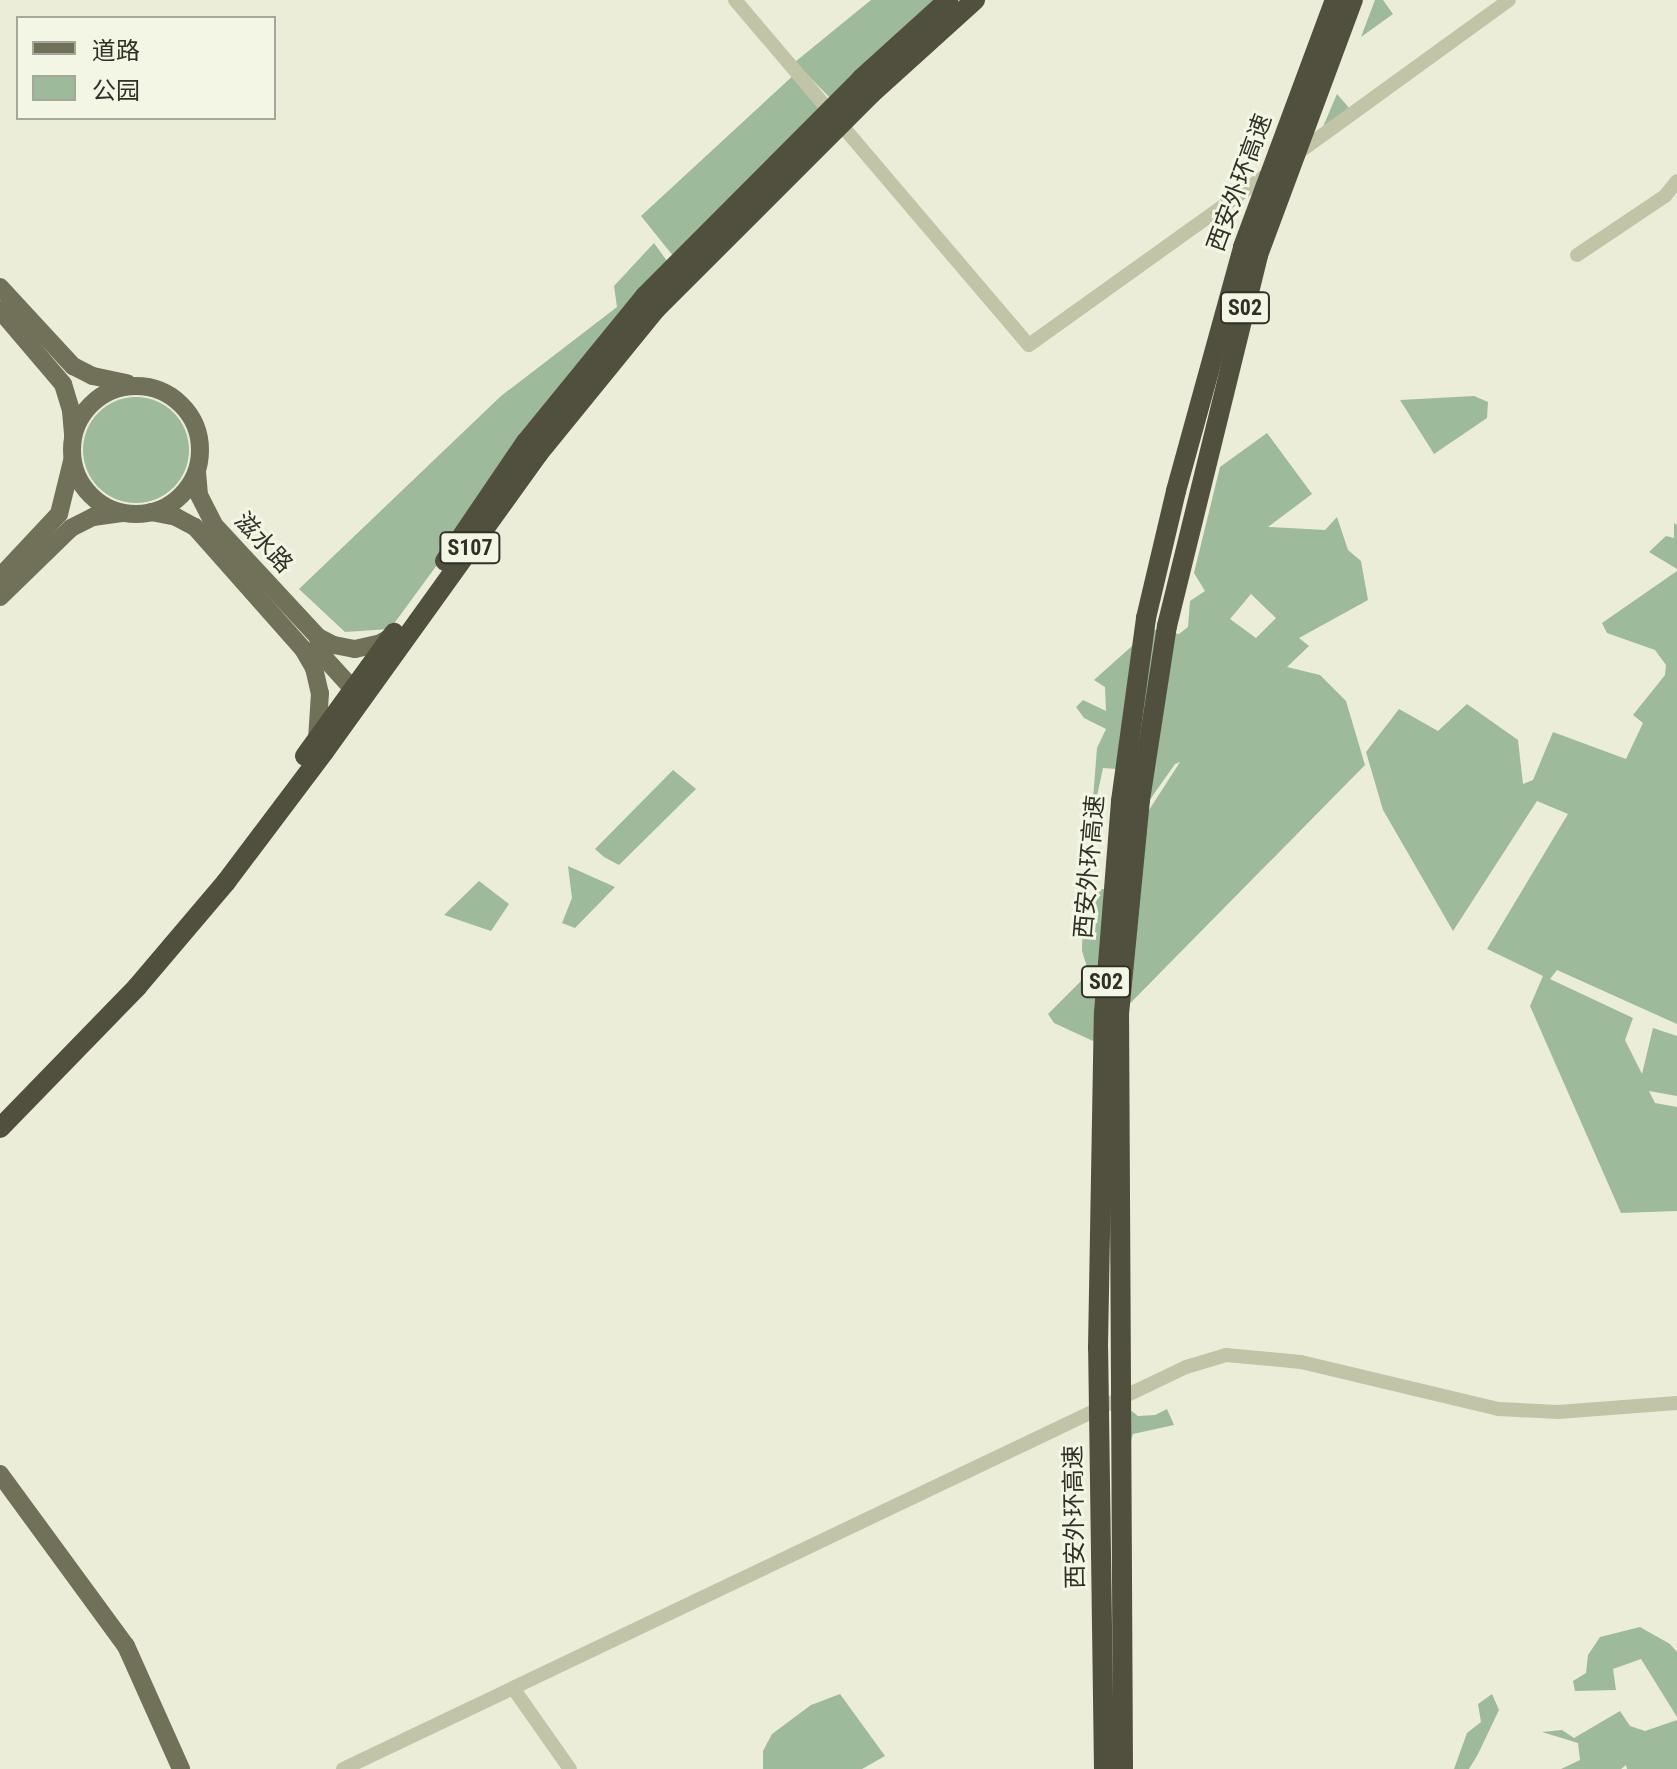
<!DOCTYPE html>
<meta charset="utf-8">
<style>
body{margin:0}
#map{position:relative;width:1677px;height:1769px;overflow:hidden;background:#ebedd9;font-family:"Roboto Condensed","Noto Sans SC",sans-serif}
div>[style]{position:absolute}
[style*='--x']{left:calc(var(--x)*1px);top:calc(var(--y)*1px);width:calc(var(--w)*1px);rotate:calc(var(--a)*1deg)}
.green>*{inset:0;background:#9dba9b}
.round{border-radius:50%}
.minor>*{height:14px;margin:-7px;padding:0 7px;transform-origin:7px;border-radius:7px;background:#c2c4a7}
.major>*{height:18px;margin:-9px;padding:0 9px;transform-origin:9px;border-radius:9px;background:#717059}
.major>.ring{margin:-9px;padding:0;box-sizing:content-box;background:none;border:18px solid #717059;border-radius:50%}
.highway>*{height:20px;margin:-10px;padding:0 10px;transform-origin:10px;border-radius:10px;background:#51503f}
span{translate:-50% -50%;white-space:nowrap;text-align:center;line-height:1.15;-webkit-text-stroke:6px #f3f6e5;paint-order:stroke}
.shield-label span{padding:2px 6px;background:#f3f6e5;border:2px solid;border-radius:6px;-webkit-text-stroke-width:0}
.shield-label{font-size:22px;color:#313026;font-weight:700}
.street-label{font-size:24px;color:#313026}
.legend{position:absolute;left:16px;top:16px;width:260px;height:104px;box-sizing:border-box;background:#f3f6e5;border:2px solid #a5a799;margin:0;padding:10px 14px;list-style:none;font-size:24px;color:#313026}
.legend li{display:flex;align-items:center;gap:16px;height:40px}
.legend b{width:40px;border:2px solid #a5a799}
</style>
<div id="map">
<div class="green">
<div style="clip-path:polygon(871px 0,958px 0,835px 103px,795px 62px)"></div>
<div style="clip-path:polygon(1375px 0,1383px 0,1393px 14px,1361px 37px)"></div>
<div style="clip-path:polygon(797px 72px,828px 110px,678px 262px,641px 216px)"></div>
<div style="clip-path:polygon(1337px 94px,1350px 109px,1322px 129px)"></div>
<div style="clip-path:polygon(654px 243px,672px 268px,561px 396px,390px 629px,345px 632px,299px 589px,501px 396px,617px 307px,614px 286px)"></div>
<div style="clip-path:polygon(1474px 396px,1488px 402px,1487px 418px,1434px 454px,1400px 400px)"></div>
<div class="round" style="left:83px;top:397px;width:106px;height:106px"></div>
<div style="clip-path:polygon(evenodd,1267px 433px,1312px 494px,1268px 527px,1325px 530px,1337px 517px,1348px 550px,1361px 561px,1368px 600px,1299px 638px,1309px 646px,1287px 667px,1320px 675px,1346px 701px,1365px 765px,1093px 1041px,1054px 1023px,1048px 1014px,1089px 973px,1082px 951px,1083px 910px,1102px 889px,1134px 892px,1140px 824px,1180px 762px,1175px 764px,1142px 811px,1144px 771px,1103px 768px,1091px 824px,1097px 748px,1106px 729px,1084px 718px,1076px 707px,1083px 700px,1106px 711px,1105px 687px,1094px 680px,1151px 629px,1179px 634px,1188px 627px,1190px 601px,1205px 591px,1194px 573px,1220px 467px,1267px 433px,1251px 594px,1276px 618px,1256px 638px,1230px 619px,1251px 594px)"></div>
<div style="clip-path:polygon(1674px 523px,1677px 525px,1677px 569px,1649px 552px,1666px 536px,1674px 538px)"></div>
<div style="clip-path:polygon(1677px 571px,1677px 1024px,1557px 970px,1550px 979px,1633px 1018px,1625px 1040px,1642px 1074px,1653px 1028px,1677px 1036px,1677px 1096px,1649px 1091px,1655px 1103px,1677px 1107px,1677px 1211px,1621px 1213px,1530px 1006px,1543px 976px,1487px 949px,1568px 814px,1537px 801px,1453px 931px,1383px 810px,1366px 752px,1399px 709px,1438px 731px,1467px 704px,1518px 740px,1523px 784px,1533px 780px,1553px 732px,1626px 759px,1643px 723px,1633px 715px,1665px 675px,1666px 665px,1655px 650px,1607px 633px,1602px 623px)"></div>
<div style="clip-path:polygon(673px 770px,696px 789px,619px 865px,604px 857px,595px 849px)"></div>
<div style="clip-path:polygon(568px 866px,615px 887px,575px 928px,562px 923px,572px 898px)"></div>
<div style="clip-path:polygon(479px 881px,509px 904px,491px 931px,444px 915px)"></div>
<div style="clip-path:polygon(1129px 1409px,1138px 1416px,1155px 1415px,1167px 1409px,1174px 1425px,1133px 1434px,1129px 1446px)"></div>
<div style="clip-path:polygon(1640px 1627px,1670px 1644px,1677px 1652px,1677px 1717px,1641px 1659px,1613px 1669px,1616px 1690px,1575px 1691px,1573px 1681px,1586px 1673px,1588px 1655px,1600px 1637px)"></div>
<div style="clip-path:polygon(840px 1694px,885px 1756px,862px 1769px,763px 1769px,763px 1751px,772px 1734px,811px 1705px)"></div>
<div style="clip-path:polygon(1492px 1694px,1499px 1710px,1478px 1754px,1469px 1769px,1454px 1769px,1467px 1733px,1481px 1722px,1478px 1704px)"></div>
<div style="clip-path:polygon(1620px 1711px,1630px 1726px,1645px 1731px,1677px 1720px,1677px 1769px,1627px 1769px,1626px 1765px,1621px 1769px,1561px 1769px,1580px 1760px,1578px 1743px,1542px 1732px,1562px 1730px,1574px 1738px)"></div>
</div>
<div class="minor">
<div style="--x:735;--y:0;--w:453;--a:49.6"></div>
<div style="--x:1029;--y:345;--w:299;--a:-35.6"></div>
<div style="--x:1295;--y:155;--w:264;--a:-35.9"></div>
<div style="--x:1577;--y:255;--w:106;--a:-33.8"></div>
<div style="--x:1665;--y:196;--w:19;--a:-51"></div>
<div style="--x:513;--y:1688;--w:99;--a:54.9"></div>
<div style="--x:343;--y:1769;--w:934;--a:-25.49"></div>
<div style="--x:1186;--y:1367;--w:42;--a:-16.7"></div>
<div style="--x:1226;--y:1355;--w:75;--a:5.3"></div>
<div style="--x:1301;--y:1362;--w:204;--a:13.4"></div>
<div style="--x:1499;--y:1409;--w:59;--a:2.9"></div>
<div style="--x:1558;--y:1412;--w:119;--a:-4.3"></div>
</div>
<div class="major">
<div style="--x:0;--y:287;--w:108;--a:47.3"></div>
<div style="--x:73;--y:366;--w:22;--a:27"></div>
<div style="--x:93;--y:376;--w:35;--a:12"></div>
<div style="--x:0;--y:310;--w:97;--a:49.6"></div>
<div style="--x:63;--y:384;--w:28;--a:73"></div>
<div style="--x:71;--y:411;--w:24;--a:85"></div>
<div class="ring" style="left:72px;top:386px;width:110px;height:110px"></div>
<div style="--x:197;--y:472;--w:23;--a:85"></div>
<div style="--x:199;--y:495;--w:34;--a:63"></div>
<div style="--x:214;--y:525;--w:153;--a:47.1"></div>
<div style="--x:318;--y:637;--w:18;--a:27"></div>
<div style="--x:334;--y:645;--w:21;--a:11"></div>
<div style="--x:355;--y:649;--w:27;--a:-13"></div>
<div style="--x:381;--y:643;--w:13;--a:-32"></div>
<div style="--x:151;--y:512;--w:25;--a:11"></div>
<div style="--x:176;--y:517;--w:21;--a:28"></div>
<div style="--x:195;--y:527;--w:163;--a:48.5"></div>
<div style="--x:303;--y:649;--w:22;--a:60"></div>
<div style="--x:314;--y:668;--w:26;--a:77"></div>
<div style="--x:320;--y:693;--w:46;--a:93.7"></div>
<div style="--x:0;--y:577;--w:86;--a:-46.9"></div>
<div style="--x:59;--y:514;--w:55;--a:-76.2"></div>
<div style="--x:0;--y:597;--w:99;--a:-44.2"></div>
<div style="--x:71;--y:528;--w:25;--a:-27"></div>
<div style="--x:93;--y:517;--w:29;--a:-8"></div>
<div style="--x:318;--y:637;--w:16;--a:83"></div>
<div style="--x:320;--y:653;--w:61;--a:47.7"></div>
<div style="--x:0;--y:1474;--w:213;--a:53.8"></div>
<div style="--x:126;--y:1646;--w:135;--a:65.9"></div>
</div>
<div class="highway">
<div style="--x:445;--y:561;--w:144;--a:-55.8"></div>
<div style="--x:526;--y:442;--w:188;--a:-50.8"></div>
<div style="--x:645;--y:296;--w:306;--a:-45.1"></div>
<div style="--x:861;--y:79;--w:118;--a:-42.2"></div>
<div style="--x:305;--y:756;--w:152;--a:-54.1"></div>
<div style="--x:0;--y:1128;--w:197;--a:-45.8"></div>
<div style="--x:137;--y:987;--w:138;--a:-49.7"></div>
<div style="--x:226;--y:882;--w:163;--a:-53"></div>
<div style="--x:324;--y:752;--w:367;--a:-54.3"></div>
<div style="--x:538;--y:454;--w:187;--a:-50.9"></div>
<div style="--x:656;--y:309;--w:305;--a:-45"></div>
<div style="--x:872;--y:93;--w:139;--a:-42.1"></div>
<div style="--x:1104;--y:1769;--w:421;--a:-90.8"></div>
<div style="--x:1098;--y:1348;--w:335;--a:-89"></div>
<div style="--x:1104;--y:1013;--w:213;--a:-85.4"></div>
<div style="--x:1121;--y:801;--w:185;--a:-82.2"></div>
<div style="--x:1146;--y:618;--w:130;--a:-76.7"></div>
<div style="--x:1176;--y:491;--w:253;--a:-74.6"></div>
<div style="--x:1243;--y:247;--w:264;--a:-69.6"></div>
<div style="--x:1123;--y:1769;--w:755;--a:-90.3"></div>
<div style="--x:1119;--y:1014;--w:215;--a:-84.4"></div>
<div style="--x:1140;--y:800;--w:176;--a:-81.2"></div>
<div style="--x:1167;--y:626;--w:382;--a:-76.2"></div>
<div style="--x:1258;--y:255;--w:272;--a:-69.6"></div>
</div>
<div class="shield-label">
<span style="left:1245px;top:308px">S02</span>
<span style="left:470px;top:548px">S107</span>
<span style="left:1106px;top:982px">S02</span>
</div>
<div class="street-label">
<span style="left:1240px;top:183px;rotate:-70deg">西安外环高速</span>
<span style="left:263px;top:543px;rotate:47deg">滋水路</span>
<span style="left:1090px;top:867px;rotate:-85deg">西安外环高速</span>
<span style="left:1075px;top:1517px;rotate:-91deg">西安外环高速</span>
</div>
<ul class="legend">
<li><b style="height:10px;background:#717059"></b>道路</li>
<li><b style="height:22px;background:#9dba9b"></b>公园</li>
</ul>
</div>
